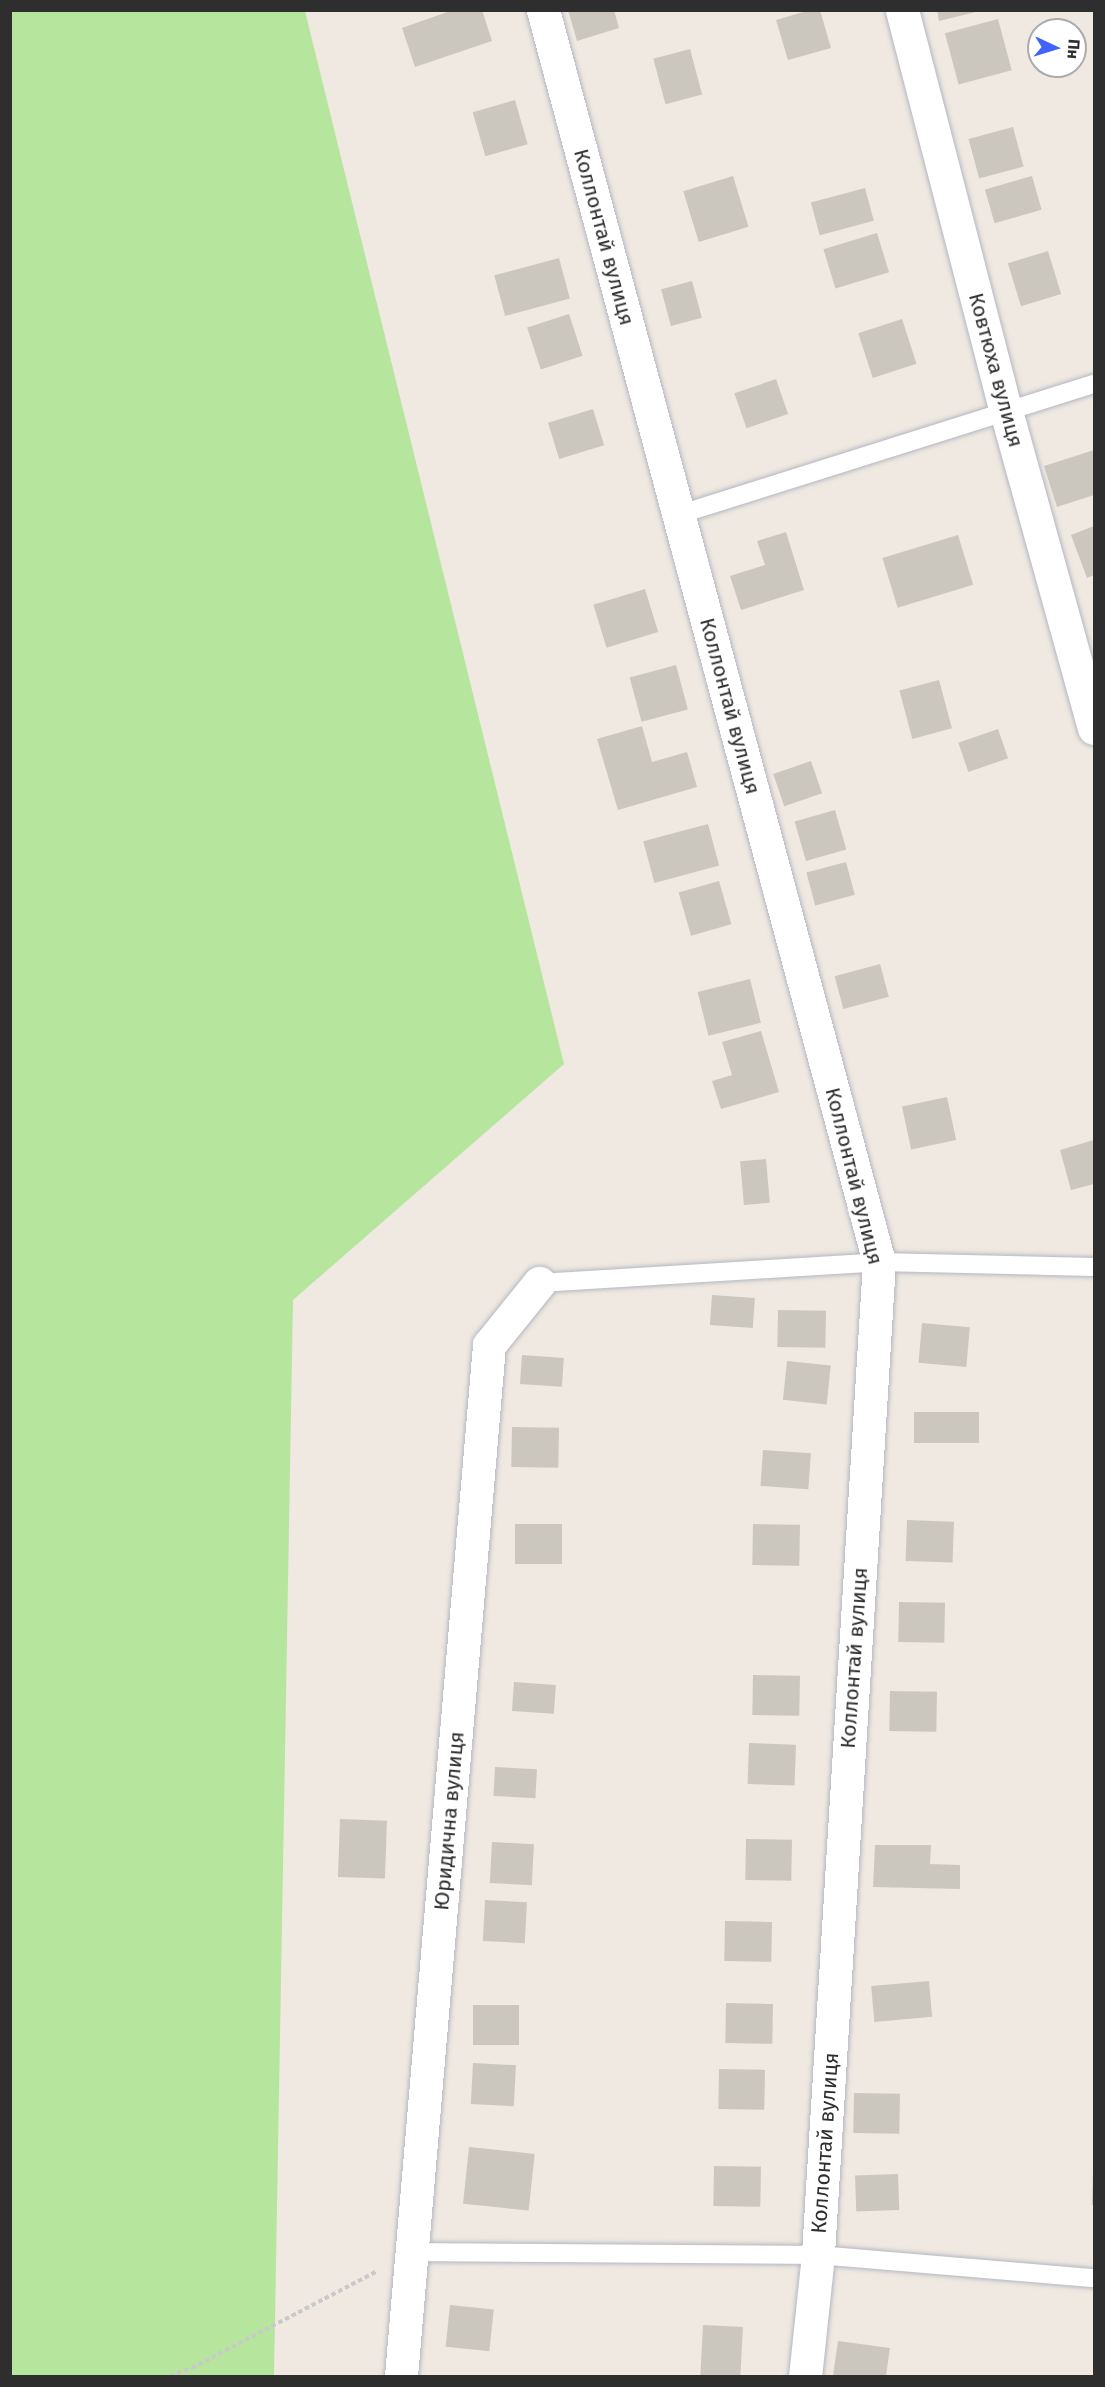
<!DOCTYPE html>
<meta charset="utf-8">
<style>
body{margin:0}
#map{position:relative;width:1105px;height:2387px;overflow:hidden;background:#efe9e1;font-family:"Fira Sans",sans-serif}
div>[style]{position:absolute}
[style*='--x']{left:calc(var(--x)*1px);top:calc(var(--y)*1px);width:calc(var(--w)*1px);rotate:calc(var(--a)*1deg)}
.green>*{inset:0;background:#b6e59e}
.building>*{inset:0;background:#cbc7bf;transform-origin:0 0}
.path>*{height:4px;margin-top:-2px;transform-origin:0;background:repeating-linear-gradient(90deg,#c9c9c9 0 4.5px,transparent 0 7.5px)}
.roads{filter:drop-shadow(0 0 2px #b4b7c1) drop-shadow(0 0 2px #b4b7c1)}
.service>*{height:18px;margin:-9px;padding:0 9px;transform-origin:9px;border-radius:9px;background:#fff}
.minor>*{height:33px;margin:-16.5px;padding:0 16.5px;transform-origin:16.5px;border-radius:16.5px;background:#fff}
span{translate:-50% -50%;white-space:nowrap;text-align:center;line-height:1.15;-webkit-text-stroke:6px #fff;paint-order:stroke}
.street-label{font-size:21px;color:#2e2e2e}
.frame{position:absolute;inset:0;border:12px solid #2e2e2e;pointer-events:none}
.north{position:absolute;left:1027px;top:18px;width:60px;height:60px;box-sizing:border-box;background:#fff;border:2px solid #ababab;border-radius:50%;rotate:94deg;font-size:16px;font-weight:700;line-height:24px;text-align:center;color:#2e2e2e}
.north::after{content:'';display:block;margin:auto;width:21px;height:27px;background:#4264fb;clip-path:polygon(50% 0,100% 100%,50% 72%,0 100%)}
</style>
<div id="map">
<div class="green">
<div style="clip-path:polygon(11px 10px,305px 11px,564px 1064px,293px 1300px,274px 2376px,11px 2376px)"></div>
</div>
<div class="building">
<div style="clip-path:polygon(453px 10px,482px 10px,492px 41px,415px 67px,402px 28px)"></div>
<div style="clip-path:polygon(568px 10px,614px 10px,619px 28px,577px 41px)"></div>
<div style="clip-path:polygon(810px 10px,820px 10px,831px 48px,788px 60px,776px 20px)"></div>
<div style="clip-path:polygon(937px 10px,980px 10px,980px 11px,939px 21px)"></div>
<div style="left:998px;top:19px;width:53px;height:55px;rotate:75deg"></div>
<div style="left:690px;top:49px;width:47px;height:38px;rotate:75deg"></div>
<div style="left:515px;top:100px;width:46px;height:44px;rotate:74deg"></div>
<div style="left:1013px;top:127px;width:41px;height:46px;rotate:75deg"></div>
<div style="left:733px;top:176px;width:53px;height:52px;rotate:73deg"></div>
<div style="left:1032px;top:176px;width:35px;height:49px;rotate:74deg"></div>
<div style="left:865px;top:188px;width:34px;height:56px;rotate:75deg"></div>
<div style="left:877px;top:233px;width:41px;height:56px;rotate:73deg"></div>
<div style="left:1048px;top:251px;width:45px;height:42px;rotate:73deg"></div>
<div style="left:559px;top:258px;width:42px;height:67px;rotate:75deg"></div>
<div style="left:692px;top:281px;width:38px;height:32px;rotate:75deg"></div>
<div style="left:569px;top:314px;width:44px;height:44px;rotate:72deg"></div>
<div style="left:902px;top:319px;width:47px;height:46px;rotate:72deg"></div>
<div style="left:776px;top:379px;width:37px;height:44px;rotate:71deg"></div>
<div style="left:593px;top:409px;width:38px;height:47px;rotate:73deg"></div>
<div style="clip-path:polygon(1094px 450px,1094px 495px,1057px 507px,1044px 466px)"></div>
<div style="clip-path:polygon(1094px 526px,1094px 575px,1087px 578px,1071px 535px)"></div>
<div style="clip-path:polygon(786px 532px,804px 590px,741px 610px,730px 576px,765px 565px,757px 541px)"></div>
<div style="left:958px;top:535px;width:52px;height:79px;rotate:73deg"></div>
<div style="left:645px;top:589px;width:45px;height:54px;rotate:73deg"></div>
<div style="left:676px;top:665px;width:46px;height:48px;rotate:75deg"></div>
<div style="left:939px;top:680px;width:50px;height:41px;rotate:75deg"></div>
<div style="clip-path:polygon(642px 726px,652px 762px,687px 752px,697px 787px,618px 810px,597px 739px)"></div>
<div style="left:998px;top:729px;width:31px;height:42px;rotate:71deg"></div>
<div style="left:811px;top:761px;width:34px;height:40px;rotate:71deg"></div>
<div style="left:835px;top:810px;width:41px;height:42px;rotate:74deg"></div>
<div style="left:708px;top:824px;width:43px;height:67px;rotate:75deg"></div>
<div style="left:846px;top:862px;width:34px;height:41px;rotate:75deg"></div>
<div style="left:719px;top:881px;width:45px;height:42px;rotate:74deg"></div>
<div style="left:880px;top:964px;width:34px;height:47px;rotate:75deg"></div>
<div style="left:750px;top:979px;width:45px;height:54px;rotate:76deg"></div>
<div style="clip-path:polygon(761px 1031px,779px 1092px,721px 1109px,712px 1081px,732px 1075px,722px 1042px)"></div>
<div style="left:947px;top:1097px;width:44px;height:46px;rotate:78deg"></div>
<div style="clip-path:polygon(1094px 1140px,1094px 1184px,1071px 1190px,1060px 1150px)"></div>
<div style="left:766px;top:1159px;width:44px;height:26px;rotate:85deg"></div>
<div style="left:712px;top:1295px;width:43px;height:30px;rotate:4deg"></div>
<div style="left:778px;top:1310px;width:48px;height:37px;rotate:1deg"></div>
<div style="left:922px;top:1323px;width:48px;height:40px;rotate:5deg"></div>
<div style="left:522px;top:1355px;width:42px;height:29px;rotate:4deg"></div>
<div style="left:787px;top:1361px;width:44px;height:39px;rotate:6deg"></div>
<div style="left:979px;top:1412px;width:31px;height:65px;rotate:90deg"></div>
<div style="left:512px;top:1427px;width:47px;height:40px;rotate:1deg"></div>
<div style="left:763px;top:1450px;width:48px;height:36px;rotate:4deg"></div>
<div style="left:907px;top:1520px;width:47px;height:41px;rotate:2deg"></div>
<div style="left:515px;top:1524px;width:47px;height:40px"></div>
<div style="left:753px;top:1524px;width:47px;height:41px;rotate:1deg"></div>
<div style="left:899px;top:1602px;width:46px;height:40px;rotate:1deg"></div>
<div style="left:753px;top:1675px;width:47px;height:40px;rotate:1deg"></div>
<div style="left:514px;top:1682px;width:42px;height:29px;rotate:4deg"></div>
<div style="left:890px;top:1691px;width:47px;height:40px;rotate:1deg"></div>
<div style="left:749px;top:1743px;width:47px;height:41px;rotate:2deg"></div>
<div style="left:495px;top:1767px;width:42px;height:29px;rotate:3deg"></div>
<div style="left:340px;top:1819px;width:47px;height:58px;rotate:2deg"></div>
<div style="left:746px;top:1839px;width:46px;height:41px;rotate:1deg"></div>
<div style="left:492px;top:1842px;width:42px;height:41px;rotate:3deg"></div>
<div style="clip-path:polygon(875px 1845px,931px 1845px,930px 1864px,960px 1865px,960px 1889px,873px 1887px)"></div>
<div style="left:485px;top:1900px;width:42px;height:41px;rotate:3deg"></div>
<div style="left:725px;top:1921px;width:47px;height:40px;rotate:1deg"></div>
<div style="left:929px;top:1981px;width:36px;height:58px;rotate:85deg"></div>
<div style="left:726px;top:2003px;width:47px;height:40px;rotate:1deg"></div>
<div style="left:473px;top:2005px;width:46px;height:40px"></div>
<div style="left:473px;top:2063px;width:43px;height:41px;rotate:3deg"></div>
<div style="left:719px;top:2069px;width:46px;height:40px;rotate:1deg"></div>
<div style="left:854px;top:2093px;width:46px;height:40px;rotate:1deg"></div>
<div style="left:469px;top:2147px;width:66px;height:57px;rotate:6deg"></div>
<div style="left:714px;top:2166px;width:47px;height:40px;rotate:1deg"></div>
<div style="clip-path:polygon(1093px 2170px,1094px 2170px,1094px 2205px,1092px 2205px)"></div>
<div style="left:898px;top:2174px;width:36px;height:43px;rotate:88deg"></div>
<div style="left:450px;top:2305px;width:44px;height:42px;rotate:6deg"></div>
<div style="left:703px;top:2325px;width:40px;height:51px;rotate:3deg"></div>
<div style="clip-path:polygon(838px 2341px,890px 2348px,886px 2376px,833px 2376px)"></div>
</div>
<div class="path">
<div style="--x:170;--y:2376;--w:23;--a:-20"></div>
<div style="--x:192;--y:2368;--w:208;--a:-27.6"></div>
</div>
<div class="roads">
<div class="service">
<div style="--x:678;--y:515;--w:436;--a:-17.5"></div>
<div style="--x:539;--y:1283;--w:341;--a:-3.5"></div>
<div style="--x:879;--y:1262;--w:215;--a:1.3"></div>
<div style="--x:413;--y:2252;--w:405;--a:0.4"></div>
<div style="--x:818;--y:2255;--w:277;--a:4.8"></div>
</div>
<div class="minor">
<div style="--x:543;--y:10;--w:1296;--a:74.98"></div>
<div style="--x:879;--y:1262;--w:995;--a:93.52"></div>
<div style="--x:818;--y:2255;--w:122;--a:96.1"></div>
<div style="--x:902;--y:10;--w:414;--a:75.5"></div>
<div style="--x:1006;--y:411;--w:329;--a:74.5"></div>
<div style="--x:401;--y:2376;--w:1035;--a:-85.12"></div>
<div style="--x:489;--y:1345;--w:80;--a:-51.1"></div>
</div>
</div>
<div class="street-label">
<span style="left:604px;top:237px;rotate:75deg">Коллонтай вулиця</span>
<span style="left:996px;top:370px;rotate:75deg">Ковтюха вулиця</span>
<span style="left:730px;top:706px;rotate:75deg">Коллонтай вулиця</span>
<span style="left:854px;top:1176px;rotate:76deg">Коллонтай вулиця</span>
<span style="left:854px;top:1658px;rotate:-86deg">Коллонтай вулиця</span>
<span style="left:449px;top:1821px;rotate:-85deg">Юридична вулиця</span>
<span style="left:825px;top:2143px;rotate:-86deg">Коллонтай вулиця</span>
</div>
<div class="frame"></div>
<div class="north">Пн</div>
</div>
